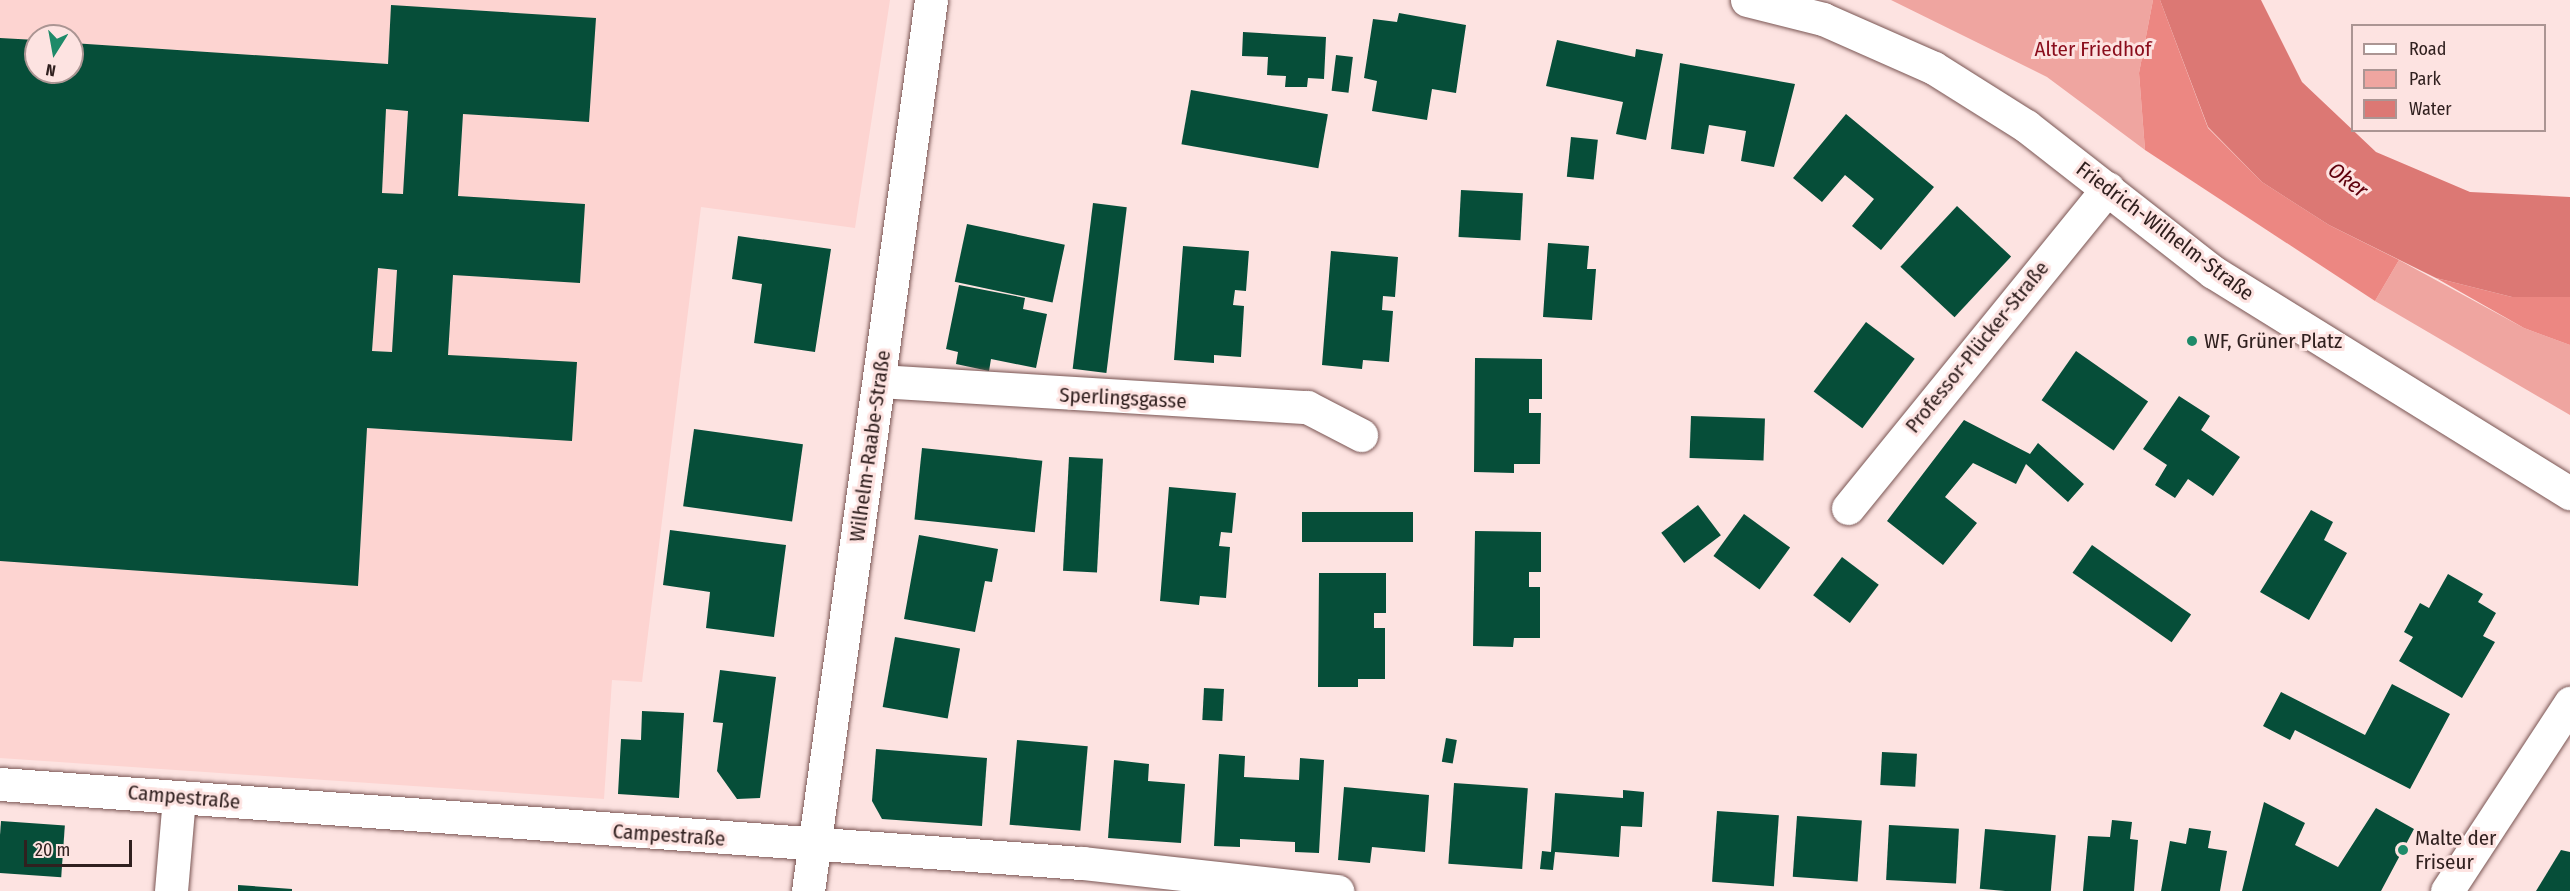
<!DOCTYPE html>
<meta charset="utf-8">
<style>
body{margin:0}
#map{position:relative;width:2570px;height:891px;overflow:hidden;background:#fde3e1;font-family:"Fira Sans Condensed",sans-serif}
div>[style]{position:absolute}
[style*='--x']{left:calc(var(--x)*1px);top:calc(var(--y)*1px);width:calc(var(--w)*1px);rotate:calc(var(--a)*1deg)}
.built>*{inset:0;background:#fdd4d1}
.green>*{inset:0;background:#efa5a0}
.forest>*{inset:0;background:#ec8782}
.water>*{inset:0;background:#dc7874}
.building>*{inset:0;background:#064e39;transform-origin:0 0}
.roads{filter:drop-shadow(0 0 2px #795553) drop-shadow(0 0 2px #795553)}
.street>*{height:33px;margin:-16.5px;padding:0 16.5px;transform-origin:16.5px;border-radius:16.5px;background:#fff}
.primary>*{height:33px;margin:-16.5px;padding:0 16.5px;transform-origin:16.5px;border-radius:16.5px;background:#fff}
.dots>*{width:16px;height:16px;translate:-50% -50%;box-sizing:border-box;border:3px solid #fde3e1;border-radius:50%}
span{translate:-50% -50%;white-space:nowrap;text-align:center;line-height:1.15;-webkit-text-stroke:6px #fde3e1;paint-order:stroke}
.park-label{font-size:21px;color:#8a0d1c}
.street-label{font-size:21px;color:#30201f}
.poi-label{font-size:21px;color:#30201f}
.left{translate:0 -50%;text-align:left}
.water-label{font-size:22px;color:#5f000c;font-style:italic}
.legend{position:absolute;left:2351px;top:24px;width:195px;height:108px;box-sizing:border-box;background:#fde3e1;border:2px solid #ab9593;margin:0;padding:8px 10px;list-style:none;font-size:18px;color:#30201f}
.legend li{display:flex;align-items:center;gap:12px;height:30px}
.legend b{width:30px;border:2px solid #ab9593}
.north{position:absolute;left:24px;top:24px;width:60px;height:60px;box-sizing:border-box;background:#fde3e1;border:2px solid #ab9593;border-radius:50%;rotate:191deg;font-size:16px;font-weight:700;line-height:24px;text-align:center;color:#30201f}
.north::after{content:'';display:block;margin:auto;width:21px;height:27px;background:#1e8a69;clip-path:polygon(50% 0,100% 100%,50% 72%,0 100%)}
.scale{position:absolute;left:24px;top:840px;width:108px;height:27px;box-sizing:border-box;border:3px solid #30201f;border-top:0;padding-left:8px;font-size:18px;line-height:21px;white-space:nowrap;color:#30201f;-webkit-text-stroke:4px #fde3e1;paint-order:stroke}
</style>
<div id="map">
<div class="built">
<div style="clip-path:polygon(evenodd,0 0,890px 0,855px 228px,701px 207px,642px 682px,612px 680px,604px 799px,0 758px,0 0,36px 36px,72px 36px,72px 72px,36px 72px,36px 36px)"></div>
</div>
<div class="green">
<div style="clip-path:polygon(1891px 0,2153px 0,2139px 73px,2145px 150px,2047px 77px)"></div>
<div style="clip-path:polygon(2399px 260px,2524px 328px,2570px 345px,2570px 415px,2375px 301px)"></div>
</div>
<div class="forest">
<div style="clip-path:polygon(2153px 0,2160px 0,2208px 128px,2262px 182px,2329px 225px,2399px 260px,2375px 301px,2145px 150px,2139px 73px)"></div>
<div style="clip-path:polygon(2436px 278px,2512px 297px,2570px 296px,2570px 345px,2524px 328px)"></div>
</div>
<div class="water">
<div style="clip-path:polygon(2160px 0,2261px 0,2302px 82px,2376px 152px,2470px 192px,2570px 197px,2570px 297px,2512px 297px,2436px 278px,2329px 225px,2262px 182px,2208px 127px)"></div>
</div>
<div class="building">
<div style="clip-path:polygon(evenodd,391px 5px,596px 18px,589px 122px,463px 114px,458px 196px,585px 204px,580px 283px,453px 275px,448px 355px,577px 362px,572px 441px,367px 428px,358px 586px,0 561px,0 38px,36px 40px,36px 72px,72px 72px,72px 43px,388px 64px,391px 5px,386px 109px,408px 111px,403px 194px,382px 193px,386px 109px,391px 5px,378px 268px,397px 270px,392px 352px,372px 351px,378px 268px)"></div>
<div style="clip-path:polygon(1399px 13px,1466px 25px,1456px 93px,1432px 89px,1427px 120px,1372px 111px,1377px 81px,1364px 78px,1373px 19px,1397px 22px)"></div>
<div style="clip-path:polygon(1243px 32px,1326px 37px,1324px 79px,1308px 78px,1307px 87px,1285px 87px,1286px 76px,1267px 75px,1268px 57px,1242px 56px)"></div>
<div style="clip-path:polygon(1557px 40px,1635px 57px,1636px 49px,1663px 54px,1646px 140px,1616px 134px,1623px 102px,1546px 86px)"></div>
<div style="left:1336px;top:55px;width:17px;height:36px;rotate:7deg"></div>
<div style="clip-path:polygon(1680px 63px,1795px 84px,1774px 167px,1741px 161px,1746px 131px,1728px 128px,1709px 125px,1704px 154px,1671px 149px)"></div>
<div style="left:1191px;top:90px;width:139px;height:55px;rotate:10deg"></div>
<div style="clip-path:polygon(1846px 114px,1934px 187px,1881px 250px,1852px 226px,1874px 199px,1845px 175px,1822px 202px,1793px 178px)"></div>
<div style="left:1571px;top:137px;width:27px;height:40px;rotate:6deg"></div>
<div style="left:1461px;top:190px;width:62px;height:47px;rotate:3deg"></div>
<div style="left:1093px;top:203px;width:34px;height:167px;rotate:7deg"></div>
<div style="left:1957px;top:206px;width:74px;height:83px;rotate:43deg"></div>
<div style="left:967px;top:224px;width:100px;height:59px;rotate:12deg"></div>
<div style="clip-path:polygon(738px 236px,831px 249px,815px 352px,754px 343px,762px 284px,732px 279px)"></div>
<div style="clip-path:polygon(1548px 243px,1589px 246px,1587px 269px,1596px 269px,1592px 320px,1543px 317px)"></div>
<div style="clip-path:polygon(1183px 246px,1249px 251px,1246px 291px,1235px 290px,1233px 305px,1244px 306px,1241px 357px,1214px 355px,1214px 363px,1174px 360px)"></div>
<div style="clip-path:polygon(1331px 251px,1398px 257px,1395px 297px,1383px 296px,1382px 310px,1393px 311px,1389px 362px,1363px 360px,1362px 369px,1322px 365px)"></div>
<div style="clip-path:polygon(959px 285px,1025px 298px,1023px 309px,1047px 314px,1036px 368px,991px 359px,989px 371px,956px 364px,958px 352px,946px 349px)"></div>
<div style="left:1866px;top:322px;width:61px;height:87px;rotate:37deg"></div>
<div style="left:2076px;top:351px;width:88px;height:60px;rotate:35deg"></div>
<div style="clip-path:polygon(1475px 358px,1542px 359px,1542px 399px,1529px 399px,1529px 413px,1541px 413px,1540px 464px,1514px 464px,1514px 473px,1474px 472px)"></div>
<div style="clip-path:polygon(2179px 396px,2210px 416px,2201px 430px,2240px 457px,2213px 496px,2188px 479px,2175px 498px,2155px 485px,2167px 465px,2143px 449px)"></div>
<div style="left:1691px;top:416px;width:74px;height:42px;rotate:2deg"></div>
<div style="clip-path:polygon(1964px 420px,2030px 454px,2038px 443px,2084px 484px,2068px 502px,2026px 464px,2016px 484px,1973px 463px,1945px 497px,1977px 523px,1943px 565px,1887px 521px)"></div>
<div style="left:694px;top:429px;width:110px;height:78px;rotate:8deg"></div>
<div style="left:922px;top:448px;width:121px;height:72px;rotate:6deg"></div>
<div style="left:1069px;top:457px;width:34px;height:114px;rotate:3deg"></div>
<div style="clip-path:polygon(1169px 487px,1236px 493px,1232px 533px,1221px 532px,1219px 546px,1230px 547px,1226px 598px,1200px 596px,1199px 605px,1160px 601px)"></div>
<div style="left:1698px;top:505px;width:38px;height:46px;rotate:53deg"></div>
<div style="clip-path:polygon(2311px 510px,2333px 522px,2324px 540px,2347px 553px,2309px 620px,2260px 592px)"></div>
<div style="left:1302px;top:512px;width:111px;height:30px"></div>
<div style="left:1744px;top:514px;width:57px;height:52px;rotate:36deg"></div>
<div style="clip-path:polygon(670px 530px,786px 545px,774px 637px,706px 628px,710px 592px,663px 585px)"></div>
<div style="clip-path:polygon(1475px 531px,1541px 532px,1541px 572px,1529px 572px,1529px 587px,1540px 587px,1540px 638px,1514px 638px,1513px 647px,1473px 646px)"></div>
<div style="clip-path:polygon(919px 535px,998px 549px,992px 582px,985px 581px,975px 632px,904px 619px)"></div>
<div style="left:2092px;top:545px;width:121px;height:34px;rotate:35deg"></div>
<div style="left:1842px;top:557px;width:46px;height:48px;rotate:37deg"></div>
<div style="clip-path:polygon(1319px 573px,1386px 573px,1386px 613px,1374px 613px,1374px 628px,1385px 628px,1385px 679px,1358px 679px,1358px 687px,1318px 687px)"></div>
<div style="clip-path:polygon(2448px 574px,2483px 594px,2478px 602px,2496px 613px,2483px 636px,2495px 642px,2462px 698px,2399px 661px,2413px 637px,2404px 632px,2420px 603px,2429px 608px)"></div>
<div style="left:895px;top:637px;width:66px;height:71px;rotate:10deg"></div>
<div style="clip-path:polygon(720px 670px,776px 677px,760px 798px,737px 799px,717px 771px,723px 723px,713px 722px)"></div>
<div style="clip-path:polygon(2392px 684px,2450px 714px,2410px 789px,2295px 730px,2290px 740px,2263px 726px,2281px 692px,2365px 735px)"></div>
<div style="left:1204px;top:688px;width:20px;height:32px;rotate:3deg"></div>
<div style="clip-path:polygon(642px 711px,684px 713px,679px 798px,618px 794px,621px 739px,641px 740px)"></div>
<div style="left:1446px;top:738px;width:11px;height:24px;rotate:10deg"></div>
<div style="left:1017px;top:740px;width:71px;height:85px;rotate:5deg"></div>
<div style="clip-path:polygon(876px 749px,987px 758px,982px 826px,882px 819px,872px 801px)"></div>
<div style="left:1882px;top:752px;width:35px;height:33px;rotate:3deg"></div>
<div style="clip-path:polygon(1219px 754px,1245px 756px,1244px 777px,1299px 780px,1300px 758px,1324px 760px,1319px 853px,1295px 852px,1295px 842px,1240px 839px,1240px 847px,1214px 846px)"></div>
<div style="clip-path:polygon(1114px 760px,1149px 764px,1148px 781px,1185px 784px,1181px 843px,1108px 838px)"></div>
<div style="left:1454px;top:783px;width:74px;height:81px;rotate:4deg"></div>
<div style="clip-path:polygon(1344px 787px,1429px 795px,1425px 852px,1372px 847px,1370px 863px,1338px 860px)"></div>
<div style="clip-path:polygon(1623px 790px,1644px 792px,1642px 827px,1621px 826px,1619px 857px,1555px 852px,1553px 870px,1540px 869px,1542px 851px,1551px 852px,1555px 793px,1623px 798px)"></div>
<div style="clip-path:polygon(2264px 802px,2305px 823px,2295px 845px,2338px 867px,2376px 808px,2414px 829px,2381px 891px,2242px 891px)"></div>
<div style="left:1717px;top:811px;width:62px;height:71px;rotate:4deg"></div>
<div style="left:1797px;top:816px;width:65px;height:61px;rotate:4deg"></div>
<div style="clip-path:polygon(2112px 820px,2132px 822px,2130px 839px,2138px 840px,2134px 891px,2083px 891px,2088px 836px,2110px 837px)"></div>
<div style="left:1px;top:821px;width:64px;height:52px;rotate:4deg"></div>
<div style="left:1889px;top:825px;width:70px;height:55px;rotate:3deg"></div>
<div style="clip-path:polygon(2189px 828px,2211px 831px,2208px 848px,2227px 851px,2220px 891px,2161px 891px,2170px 841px,2186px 844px)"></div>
<div style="left:1985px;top:829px;width:71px;height:60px;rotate:5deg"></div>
<div style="clip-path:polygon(2561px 850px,2570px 852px,2570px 891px,2536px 891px)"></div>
<div style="clip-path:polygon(238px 885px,292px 889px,292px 891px,238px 891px)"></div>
</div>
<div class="roads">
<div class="street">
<div style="--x:879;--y:381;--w:429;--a:3.5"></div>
<div style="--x:1307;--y:407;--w:61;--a:27.4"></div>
<div style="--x:1848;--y:508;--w:412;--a:-50.9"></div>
<div style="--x:0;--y:784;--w:1085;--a:4.18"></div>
<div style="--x:1082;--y:863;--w:257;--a:6.3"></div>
<div style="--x:171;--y:891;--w:94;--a:-85.1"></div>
<div style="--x:808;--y:891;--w:899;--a:-82.14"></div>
</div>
<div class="primary">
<div style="--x:1747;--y:0;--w:78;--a:14"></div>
<div style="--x:1823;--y:19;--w:121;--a:23.8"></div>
<div style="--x:1934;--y:68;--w:109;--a:32.2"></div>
<div style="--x:2026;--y:126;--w:237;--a:38"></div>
<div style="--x:2213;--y:272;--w:420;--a:31.8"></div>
<div style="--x:2447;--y:891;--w:225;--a:-56.8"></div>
</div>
</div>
<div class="dots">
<div style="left:2192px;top:341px;background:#1e8a69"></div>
<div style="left:2403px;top:850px;background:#1e8a69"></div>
</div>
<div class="park-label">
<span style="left:2093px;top:49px">Alter Friedhof</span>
</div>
<div class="street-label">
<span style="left:2165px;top:231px;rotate:37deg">Friedrich-Wilhelm-Straße</span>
<span style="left:1977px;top:347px;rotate:-51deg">Professor-Plücker-Straße</span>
<span style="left:1123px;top:398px;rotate:3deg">Sperlingsgasse</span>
<span style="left:870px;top:446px;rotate:-82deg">Wilhelm-Raabe-Straße</span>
<span style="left:184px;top:797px;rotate:5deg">Campestraße</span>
<span style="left:669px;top:835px;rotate:4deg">Campestraße</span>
</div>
<div class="poi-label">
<span class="left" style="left:2204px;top:341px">WF, Grüner Platz</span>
<span class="left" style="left:2415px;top:850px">Malte der<br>Friseur</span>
</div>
<div class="water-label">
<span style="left:2348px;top:180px;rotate:37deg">Oker</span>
</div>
<ul class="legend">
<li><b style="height:8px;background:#fff"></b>Road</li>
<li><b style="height:16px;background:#efa5a0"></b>Park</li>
<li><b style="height:16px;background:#dc7874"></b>Water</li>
</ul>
<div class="north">N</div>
<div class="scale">20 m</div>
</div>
